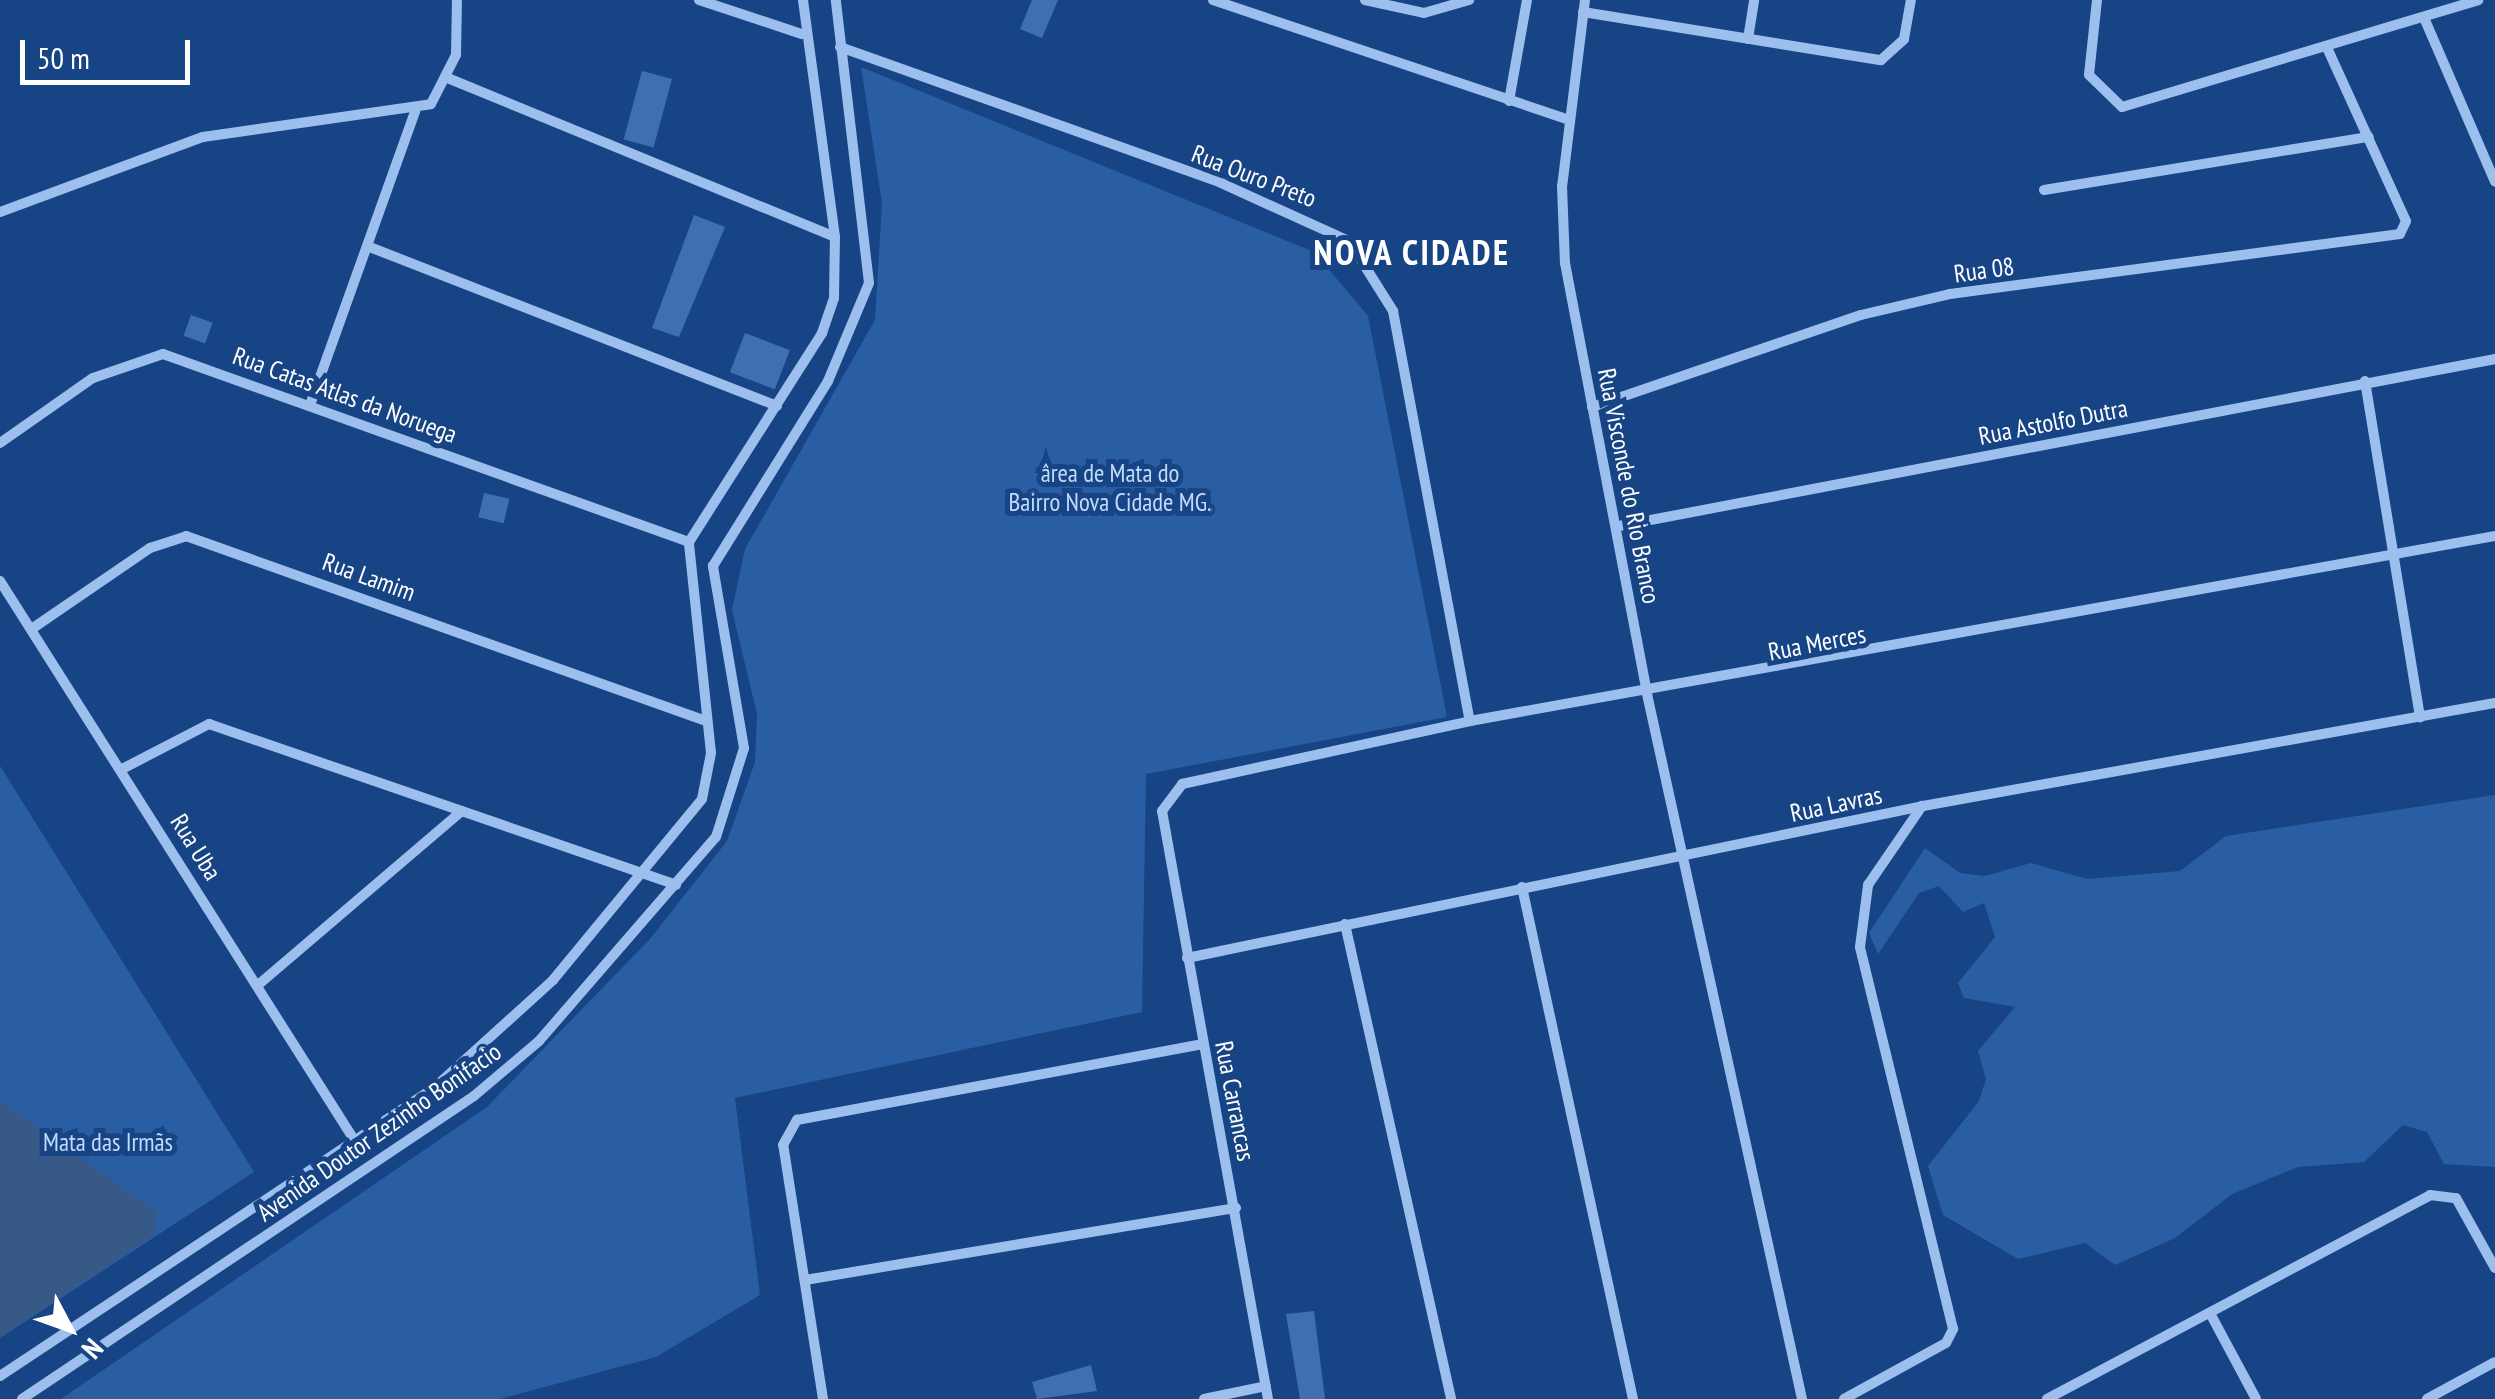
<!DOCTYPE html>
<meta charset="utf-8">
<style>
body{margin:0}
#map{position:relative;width:2495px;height:1399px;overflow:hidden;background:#174485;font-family:"PT Sans Narrow",sans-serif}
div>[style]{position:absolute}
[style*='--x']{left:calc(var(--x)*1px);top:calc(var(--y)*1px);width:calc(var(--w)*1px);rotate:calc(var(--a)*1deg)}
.green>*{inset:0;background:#2a5ea3}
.water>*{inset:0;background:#375988}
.building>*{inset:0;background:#406faf;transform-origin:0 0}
.minor>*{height:10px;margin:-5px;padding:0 5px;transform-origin:5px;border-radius:5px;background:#9cbfed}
span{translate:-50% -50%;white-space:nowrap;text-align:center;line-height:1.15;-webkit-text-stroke:10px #174485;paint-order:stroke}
.street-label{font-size:25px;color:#fff}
.park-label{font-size:25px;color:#c2daf9}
.district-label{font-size:35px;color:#fff;font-weight:700;letter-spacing:2.5px}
.north{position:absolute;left:20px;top:1279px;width:100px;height:100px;-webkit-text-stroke:8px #174485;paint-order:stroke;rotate:131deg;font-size:28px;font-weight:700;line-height:40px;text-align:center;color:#fff}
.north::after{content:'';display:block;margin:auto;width:35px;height:45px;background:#fff;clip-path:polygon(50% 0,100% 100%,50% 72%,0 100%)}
.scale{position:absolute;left:20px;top:40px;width:170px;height:45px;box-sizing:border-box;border:5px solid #fff;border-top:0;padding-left:12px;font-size:30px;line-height:35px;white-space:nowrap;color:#fff;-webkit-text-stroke:8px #174485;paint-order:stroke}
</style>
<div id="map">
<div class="green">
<div style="clip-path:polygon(861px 67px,1314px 252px,1368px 316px,1447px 717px,1146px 774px,1142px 1012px,735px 1098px,760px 1295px,656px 1357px,500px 1399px,61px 1399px,487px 1107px,650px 939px,727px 841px,755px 762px,757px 714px,732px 610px,745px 549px,875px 320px,882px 203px)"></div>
<div style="clip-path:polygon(0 766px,254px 1172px,0 1338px)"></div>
<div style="clip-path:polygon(2495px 795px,2495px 1167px,2444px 1164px,2427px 1132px,2403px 1125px,2364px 1162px,2298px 1167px,2232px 1194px,2175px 1238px,2115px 1265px,2085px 1243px,2018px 1259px,1943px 1215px,1928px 1166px,1979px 1101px,1986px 1079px,1978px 1051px,2015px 1007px,1964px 998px,1958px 983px,1995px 937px,1984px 903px,1963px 912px,1939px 886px,1919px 893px,1878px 954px,1869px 933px,1925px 848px,1960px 873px,1985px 876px,2031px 863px,2087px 879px,2180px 871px,2226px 836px)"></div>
</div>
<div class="water">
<div style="clip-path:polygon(0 1100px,157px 1212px,155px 1235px,0 1338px)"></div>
</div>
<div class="building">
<div style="clip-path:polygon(1032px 0,1058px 0,1042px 38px,1020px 29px)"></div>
<div style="left:642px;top:71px;width:31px;height:71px;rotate:15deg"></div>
<div style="clip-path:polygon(694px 215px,725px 227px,679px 337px,652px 328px)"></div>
<div style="left:191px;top:315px;width:23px;height:22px;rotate:20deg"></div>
<div style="left:745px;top:333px;width:48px;height:42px;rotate:21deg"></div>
<div style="left:484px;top:493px;width:26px;height:25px;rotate:13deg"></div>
<div style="clip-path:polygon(1314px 1311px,1325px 1399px,1300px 1399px,1286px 1314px)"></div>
<div style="clip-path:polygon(1091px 1365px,1097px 1391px,1037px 1399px,1032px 1382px)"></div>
</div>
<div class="minor">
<div style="--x:699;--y:0;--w:108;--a:18.3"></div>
<div style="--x:1213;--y:0;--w:376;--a:18.6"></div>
<div style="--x:1365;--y:0;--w:60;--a:12.4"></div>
<div style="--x:1424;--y:13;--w:47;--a:-16.1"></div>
<div style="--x:1585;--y:0;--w:187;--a:97"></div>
<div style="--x:1562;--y:186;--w:77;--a:87.8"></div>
<div style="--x:1565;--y:263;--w:439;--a:79.2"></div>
<div style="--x:1647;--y:694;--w:722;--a:77.6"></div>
<div style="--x:2097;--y:0;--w:75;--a:96.1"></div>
<div style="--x:2089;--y:75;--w:46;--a:44.1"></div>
<div style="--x:2122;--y:107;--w:372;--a:-16.7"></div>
<div style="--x:1583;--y:12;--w:302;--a:9.2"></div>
<div style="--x:1881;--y:60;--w:31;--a:-42"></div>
<div style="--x:1904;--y:39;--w:40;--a:-80"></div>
<div style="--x:2425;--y:20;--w:176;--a:66.6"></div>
<div style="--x:1748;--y:39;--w:39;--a:-81"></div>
<div style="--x:840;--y:47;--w:405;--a:19.6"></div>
<div style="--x:1221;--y:183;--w:141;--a:24.4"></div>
<div style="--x:1349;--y:241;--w:83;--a:57.8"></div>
<div style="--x:1393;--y:311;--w:417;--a:79.4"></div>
<div style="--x:450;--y:79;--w:416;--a:22.3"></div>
<div style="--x:1509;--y:101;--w:103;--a:-79.9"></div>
<div style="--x:2044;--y:190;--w:329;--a:-9.3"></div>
<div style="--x:0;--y:212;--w:216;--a:-20.3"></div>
<div style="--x:203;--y:137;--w:230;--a:-8.2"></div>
<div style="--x:431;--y:104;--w:55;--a:-63"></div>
<div style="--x:456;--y:55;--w:55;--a:-89"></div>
<div style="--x:367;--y:246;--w:440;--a:21.3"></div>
<div style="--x:2365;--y:381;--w:341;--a:80.7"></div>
<div style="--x:310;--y:405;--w:312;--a:-70.3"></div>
<div style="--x:1592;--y:407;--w:284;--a:-18.9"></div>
<div style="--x:1861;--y:315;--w:91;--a:-13.3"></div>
<div style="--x:1950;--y:294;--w:454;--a:-7.6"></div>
<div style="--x:2400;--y:234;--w:14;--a:-65"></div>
<div style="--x:2406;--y:221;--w:190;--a:-114.5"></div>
<div style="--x:0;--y:443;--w:113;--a:-35"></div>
<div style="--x:93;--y:378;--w:74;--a:-18.9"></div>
<div style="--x:163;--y:354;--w:559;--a:19.67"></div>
<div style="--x:1619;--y:526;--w:892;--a:-10.79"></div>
<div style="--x:0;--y:581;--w:659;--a:57.64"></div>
<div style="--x:33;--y:628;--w:142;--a:-34.4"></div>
<div style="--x:150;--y:548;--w:38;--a:-18"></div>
<div style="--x:186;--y:536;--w:552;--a:19.58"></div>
<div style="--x:124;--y:768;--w:96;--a:-27.4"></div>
<div style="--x:209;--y:724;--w:494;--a:19"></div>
<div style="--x:1522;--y:887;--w:524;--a:77.77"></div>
<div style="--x:1345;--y:924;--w:487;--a:77.4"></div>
<div style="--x:1187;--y:958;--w:752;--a:-11.67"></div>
<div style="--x:1923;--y:806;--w:581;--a:-10.21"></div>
<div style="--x:258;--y:985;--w:268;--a:-40.5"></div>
<div style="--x:805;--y:1280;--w:437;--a:-9.5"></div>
<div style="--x:2211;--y:1315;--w:95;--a:61.8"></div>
<div style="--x:0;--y:1376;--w:521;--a:-33.57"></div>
<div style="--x:434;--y:1088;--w:161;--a:-42.2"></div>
<div style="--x:553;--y:980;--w:234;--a:-50.5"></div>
<div style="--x:702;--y:799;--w:47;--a:-78.9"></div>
<div style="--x:711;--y:753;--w:212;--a:-96"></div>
<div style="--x:689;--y:542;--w:248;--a:-57.5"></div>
<div style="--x:822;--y:333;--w:37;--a:-71"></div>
<div style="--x:834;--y:298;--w:61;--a:-89.1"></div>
<div style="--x:835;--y:237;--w:239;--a:-97.7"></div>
<div style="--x:22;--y:1399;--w:544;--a:-33.84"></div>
<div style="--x:474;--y:1096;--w:85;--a:-40.2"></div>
<div style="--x:539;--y:1041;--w:270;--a:-49.1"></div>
<div style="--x:716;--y:837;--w:93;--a:-72.5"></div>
<div style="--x:744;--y:748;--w:185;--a:-99.7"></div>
<div style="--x:713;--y:566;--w:218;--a:-58.1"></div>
<div style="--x:828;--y:381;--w:106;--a:-67.3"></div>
<div style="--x:869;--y:283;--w:285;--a:-96.7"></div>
<div style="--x:823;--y:1399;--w:257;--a:-98.9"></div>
<div style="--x:783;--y:1145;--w:29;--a:-61"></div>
<div style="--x:797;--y:1120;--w:413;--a:-10.6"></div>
<div style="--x:1204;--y:1399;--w:63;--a:-11.8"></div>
<div style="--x:1268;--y:1399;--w:597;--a:-100.22"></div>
<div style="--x:1162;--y:811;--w:34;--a:-53"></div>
<div style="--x:1182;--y:784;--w:295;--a:-12.3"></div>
<div style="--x:1470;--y:721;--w:1042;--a:-10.23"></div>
<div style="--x:1844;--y:1399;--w:116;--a:-28.8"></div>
<div style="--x:1946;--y:1343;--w:16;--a:-63"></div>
<div style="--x:1953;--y:1329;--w:393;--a:-103.7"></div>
<div style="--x:1860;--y:947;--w:63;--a:-82.6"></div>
<div style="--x:1868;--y:885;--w:96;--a:-55.6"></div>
<div style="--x:2047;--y:1399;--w:434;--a:-28"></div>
<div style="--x:2430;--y:1195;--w:26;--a:7"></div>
<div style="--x:2456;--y:1198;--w:80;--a:60.9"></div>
<div style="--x:2427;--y:1399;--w:77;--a:-28.6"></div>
</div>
<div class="street-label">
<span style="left:1254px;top:176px;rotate:21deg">Rua Ouro Preto</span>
<span style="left:1984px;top:270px;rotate:-8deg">Rua 08</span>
<span style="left:345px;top:395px;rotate:20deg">Rua Catas Atlas da Noruega</span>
<span style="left:2053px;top:422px;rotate:-11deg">Rua Astolfo Dutra</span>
<span style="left:1629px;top:486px;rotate:79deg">Rua Visconde do Rio Branco</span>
<span style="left:369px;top:577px;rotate:20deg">Rua Lamim</span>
<span style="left:1817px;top:643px;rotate:-11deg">Rua Merces</span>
<span style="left:1836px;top:804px;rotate:-12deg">Rua Lavras</span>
<span style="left:196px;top:847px;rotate:58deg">Rua Uba</span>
<span style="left:1235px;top:1101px;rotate:79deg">Rua Carrancas</span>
<span style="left:379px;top:1132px;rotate:-35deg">Avenida Doutor Zezinho Bonifacio</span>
</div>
<div class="park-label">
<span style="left:1110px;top:488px">ârea de Mata do<br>Bairro Nova Cidade MG.</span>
<span style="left:108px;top:1142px">Mata das Irmãs</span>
</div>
<div class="district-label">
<span style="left:1412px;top:252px">NOVA CIDADE</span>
</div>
<div class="north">N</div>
<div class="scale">50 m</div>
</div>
